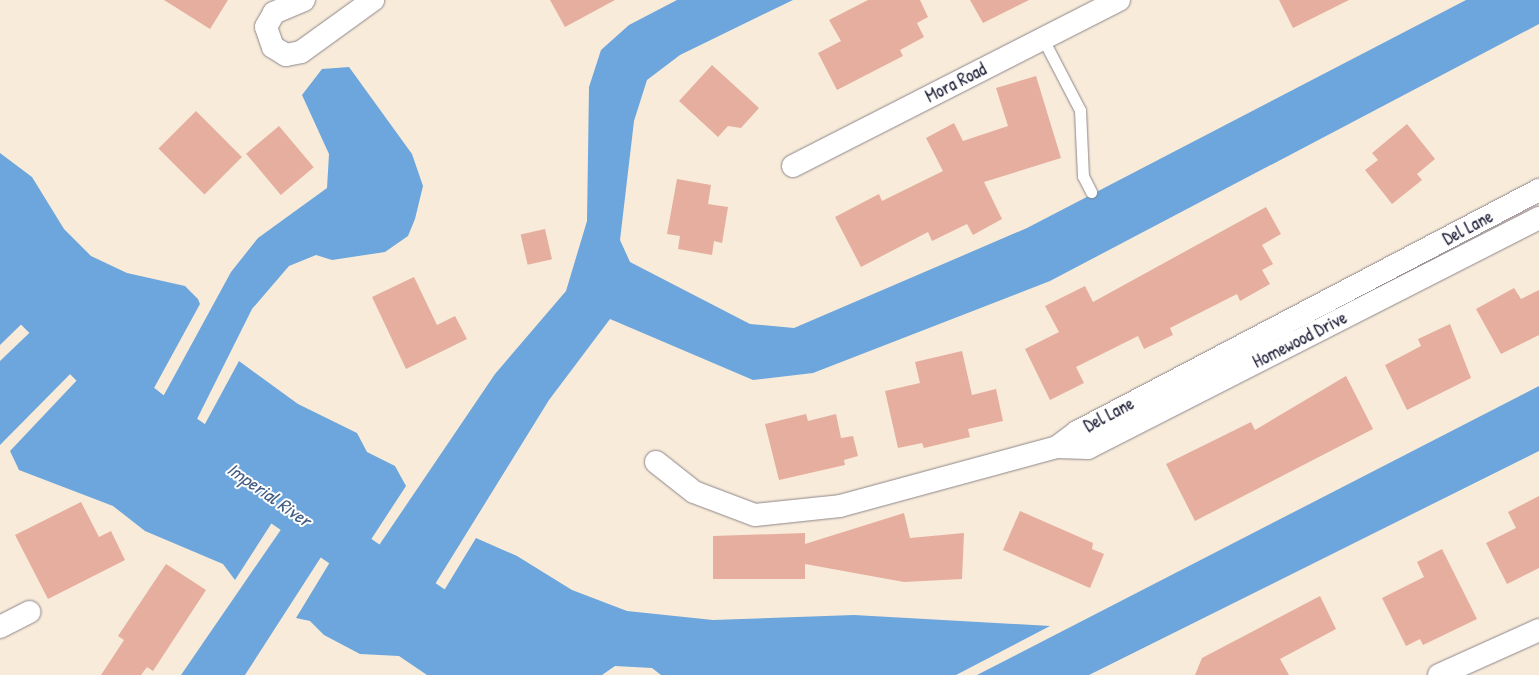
<!DOCTYPE html>
<style>
body{margin:0}
#map{position:relative;width:1539px;height:675px;overflow:hidden;background:#f8ebda;font-family:"Patrick Hand",sans-serif}
div>[style]{position:absolute}
[style*='--x']{left:calc(var(--x)*1px);top:calc(var(--y)*1px);width:calc(var(--w)*1px);rotate:calc(var(--a)*1deg)}
.water>*{inset:0;background:#6ca6dc}
.river>*{height:44px;margin:-22px;padding:0 22px;transform-origin:22px;border-radius:22px;background:#6ca6dc}
.building>*{inset:0;background:#e6ae9e;transform-origin:0 0}
.roads{filter:drop-shadow(0 0 1px #8d868a) drop-shadow(0 0 1px #8d868a)}
.service>*{height:11px;margin:-5.5px;padding:0 5.5px;transform-origin:5.5px;border-radius:5.5px;background:#fff}
.minor>*{height:22px;margin:-11px;padding:0 11px;transform-origin:11px;border-radius:11px;background:#fff}
span{translate:-50% -50%;white-space:nowrap;text-align:center;line-height:1.15;-webkit-text-stroke:4px #fff;paint-order:stroke}
.street-label{font-size:18px;color:#22223b}
.water-label{font-size:19px;color:#435d83;font-style:italic}
</style>
<div id="map">
<div class="water">
<div style="clip-path:polygon(677px 0,793px 0,680px 55px,647px 80px,634px 121px,620px 240px,630px 262px,750px 324px,794px 328px,1027px 228px,1466px 0,1539px 0,1539px 24px,1050px 281px,813px 373px,753px 380px,610px 319px,549px 400px,424px 602px,367px 563px,495px 374px,566px 291px,587px 221px,589px 87px,601px 50px,629px 25px)"></div>
<div style="clip-path:polygon(349px 67px,412px 154px,423px 186px,415px 219px,408px 236px,385px 252px,332px 260px,316px 255px,289px 266px,252px 309px,187px 439px,153px 415px,231px 272px,258px 238px,327px 188px,329px 154px,302px 95px,322px 69px)"></div>
<div style="clip-path:polygon(0 153px,32px 177px,64px 229px,91px 256px,127px 273px,185px 286px,198px 299px,200px 304px,142px 410px,145px 424px,179px 448px,192px 448px,239px 361px,298px 404px,357px 433px,367px 452px,395px 466px,406px 486px,355px 564px,359px 573px,416px 611px,434px 607px,476px 538px,517px 556px,572px 590px,627px 611px,713px 620px,854px 615px,1050px 626px,956px 675px,661px 675px,652px 668px,615px 666px,602px 675px,427px 675px,399px 656px,360px 654px,324px 635px,310px 621px,296px 618px,344px 539px,340px 531px,300px 503px,292px 501px,282px 507px,235px 580px,223px 564px,145px 531px,113px 506px,19px 470px,10px 451px,97px 359px,94px 350px,47px 306px,36px 310px,0 345px)"></div>
<div style="clip-path:polygon(45px 318px,85px 359px,0 445px,0 361px)"></div>
<div style="clip-path:polygon(1539px 386px,1539px 451px,1089px 675px,977px 675px)"></div>
<div style="clip-path:polygon(293px 512px,332px 540px,245px 675px,181px 675px)"></div>
</div>
<div class="river">
<div style="--x:0;--y:272;--w:141;--a:45.3"></div>
<div style="--x:99;--y:372;--w:69;--a:38.5"></div>
<div style="--x:153;--y:415;--w:345;--a:34.6"></div>
<div style="--x:437;--y:611;--w:148;--a:25.7"></div>
</div>
<div class="building">
<div style="clip-path:polygon(164px 0,228px 0,210px 29px)"></div>
<div style="clip-path:polygon(550px 0,615px 0,565px 27px)"></div>
<div style="clip-path:polygon(868px 0,920px 0,928px 17px,917px 23px,924px 37px,900px 50px,903px 56px,837px 90px,818px 53px,841px 41px,829px 20px)"></div>
<div style="clip-path:polygon(970px 0,1029px 0,983px 23px)"></div>
<div style="clip-path:polygon(1279px 0,1349px 0,1293px 28px)"></div>
<div style="clip-path:polygon(712px 65px,759px 108px,741px 128px,728px 126px,718px 137px,679px 101px)"></div>
<div style="clip-path:polygon(1036px 76px,1061px 158px,984px 182px,1002px 219px,973px 235px,967px 224px,932px 241px,928px 232px,861px 267px,835px 217px,879px 194px,882px 201px,943px 171px,926px 138px,954px 123px,963px 141px,1008px 126px,996px 88px)"></div>
<div style="left:196px;top:111px;width:65px;height:53px;rotate:45deg"></div>
<div style="clip-path:polygon(1407px 124px,1435px 159px,1417px 174px,1422px 180px,1392px 204px,1365px 170px,1378px 160px,1372px 153px)"></div>
<div style="left:279px;top:126px;width:54px;height:43px;rotate:50deg"></div>
<div style="clip-path:polygon(677px 179px,711px 185px,708px 204px,728px 207px,722px 243px,714px 241px,712px 255px,678px 249px,680px 236px,667px 234px)"></div>
<div style="clip-path:polygon(1266px 207px,1281px 234px,1262px 245px,1273px 264px,1262px 270px,1270px 284px,1240px 301px,1237px 294px,1170px 328px,1173px 335px,1144px 349px,1138px 336px,1076px 367px,1084px 383px,1050px 400px,1025px 349px,1059px 332px,1045px 306px,1085px 286px,1093px 302px)"></div>
<div style="left:545px;top:229px;width:31px;height:25px;rotate:77deg"></div>
<div style="clip-path:polygon(414px 277px,437px 325px,455px 316px,467px 339px,406px 369px,372px 297px)"></div>
<div style="clip-path:polygon(1514px 288px,1521px 299px,1539px 290px,1539px 335px,1501px 354px,1476px 309px)"></div>
<div style="clip-path:polygon(1450px 324px,1471px 378px,1407px 410px,1385px 365px,1421px 346px,1418px 339px)"></div>
<div style="clip-path:polygon(962px 351px,972px 395px,996px 389px,1003px 421px,968px 429px,970px 437px,924px 448px,922px 443px,898px 448px,885px 391px,920px 383px,915px 362px)"></div>
<div style="clip-path:polygon(1346px 376px,1373px 429px,1195px 521px,1166px 464px,1251px 422px,1255px 430px)"></div>
<div style="clip-path:polygon(806px 414px,808px 421px,836px 414px,841px 438px,853px 436px,858px 456px,844px 460px,845px 465px,779px 480px,765px 424px)"></div>
<div style="clip-path:polygon(1539px 496px,1539px 568px,1507px 584px,1486px 543px,1516px 528px,1508px 512px)"></div>
<div style="clip-path:polygon(81px 502px,99px 537px,111px 531px,125px 560px,48px 599px,15px 535px)"></div>
<div style="clip-path:polygon(1020px 511px,1093px 543px,1092px 549px,1104px 554px,1090px 588px,1003px 550px)"></div>
<div style="clip-path:polygon(904px 513px,910px 538px,964px 533px,962px 579px,904px 582px,805px 564px,805px 579px,713px 579px,713px 536px,805px 533px,805px 544px)"></div>
<div style="clip-path:polygon(1442px 549px,1477px 619px,1423px 645px,1420px 639px,1406px 646px,1382px 598px,1424px 577px,1417px 562px)"></div>
<div style="clip-path:polygon(166px 564px,206px 590px,153px 671px,147px 667px,141px 675px,101px 675px,124px 640px,118px 636px)"></div>
<div style="clip-path:polygon(1320px 596px,1336px 629px,1280px 659px,1289px 675px,1195px 675px,1202px 658px)"></div>
</div>
<div class="roads">
<div class="service">
<div style="--x:1043;--y:39;--w:80;--a:62.5"></div>
<div style="--x:1080;--y:110;--w:66;--a:87.4"></div>
<div style="--x:1083;--y:176;--w:18;--a:63"></div>
</div>
<div class="minor">
<div style="--x:304;--y:0;--w:33;--a:157"></div>
<div style="--x:274;--y:13;--w:16;--a:120"></div>
<div style="--x:266;--y:27;--w:21;--a:71"></div>
<div style="--x:273;--y:47;--w:15;--a:32"></div>
<div style="--x:286;--y:55;--w:15;--a:-11"></div>
<div style="--x:301;--y:52;--w:89;--a:-35.8"></div>
<div style="--x:793;--y:166;--w:366;--a:-27"></div>
<div style="--x:1057;--y:447;--w:31;--a:2"></div>
<div style="--x:1088;--y:448;--w:506;--a:-27.02"></div>
<div style="--x:656;--y:462;--w:48;--a:38.3"></div>
<div style="--x:694;--y:492;--w:65;--a:20.7"></div>
<div style="--x:755;--y:515;--w:85;--a:-6"></div>
<div style="--x:840;--y:506;--w:225;--a:-15.2"></div>
<div style="--x:1057;--y:447;--w:25;--a:-37"></div>
<div style="--x:1077;--y:432;--w:522;--a:-27.65"></div>
<div style="--x:0;--y:627;--w:33;--a:-27"></div>
<div style="--x:1439;--y:675;--w:110;--a:-24.2"></div>
</div>
</div>
<div class="street-label">
<span style="left:956px;top:83px;rotate:-27deg">Mora Road</span>
<span style="left:1468px;top:228px;rotate:-28deg">Del Lane</span>
<span style="left:1300px;top:340px;rotate:-27deg">Homewood Drive</span>
<span style="left:1109px;top:415px;rotate:-28deg">Del Lane</span>
</div>
<div class="water-label">
<span style="left:269px;top:495px;rotate:35deg">Imperial River</span>
</div>
</div>
